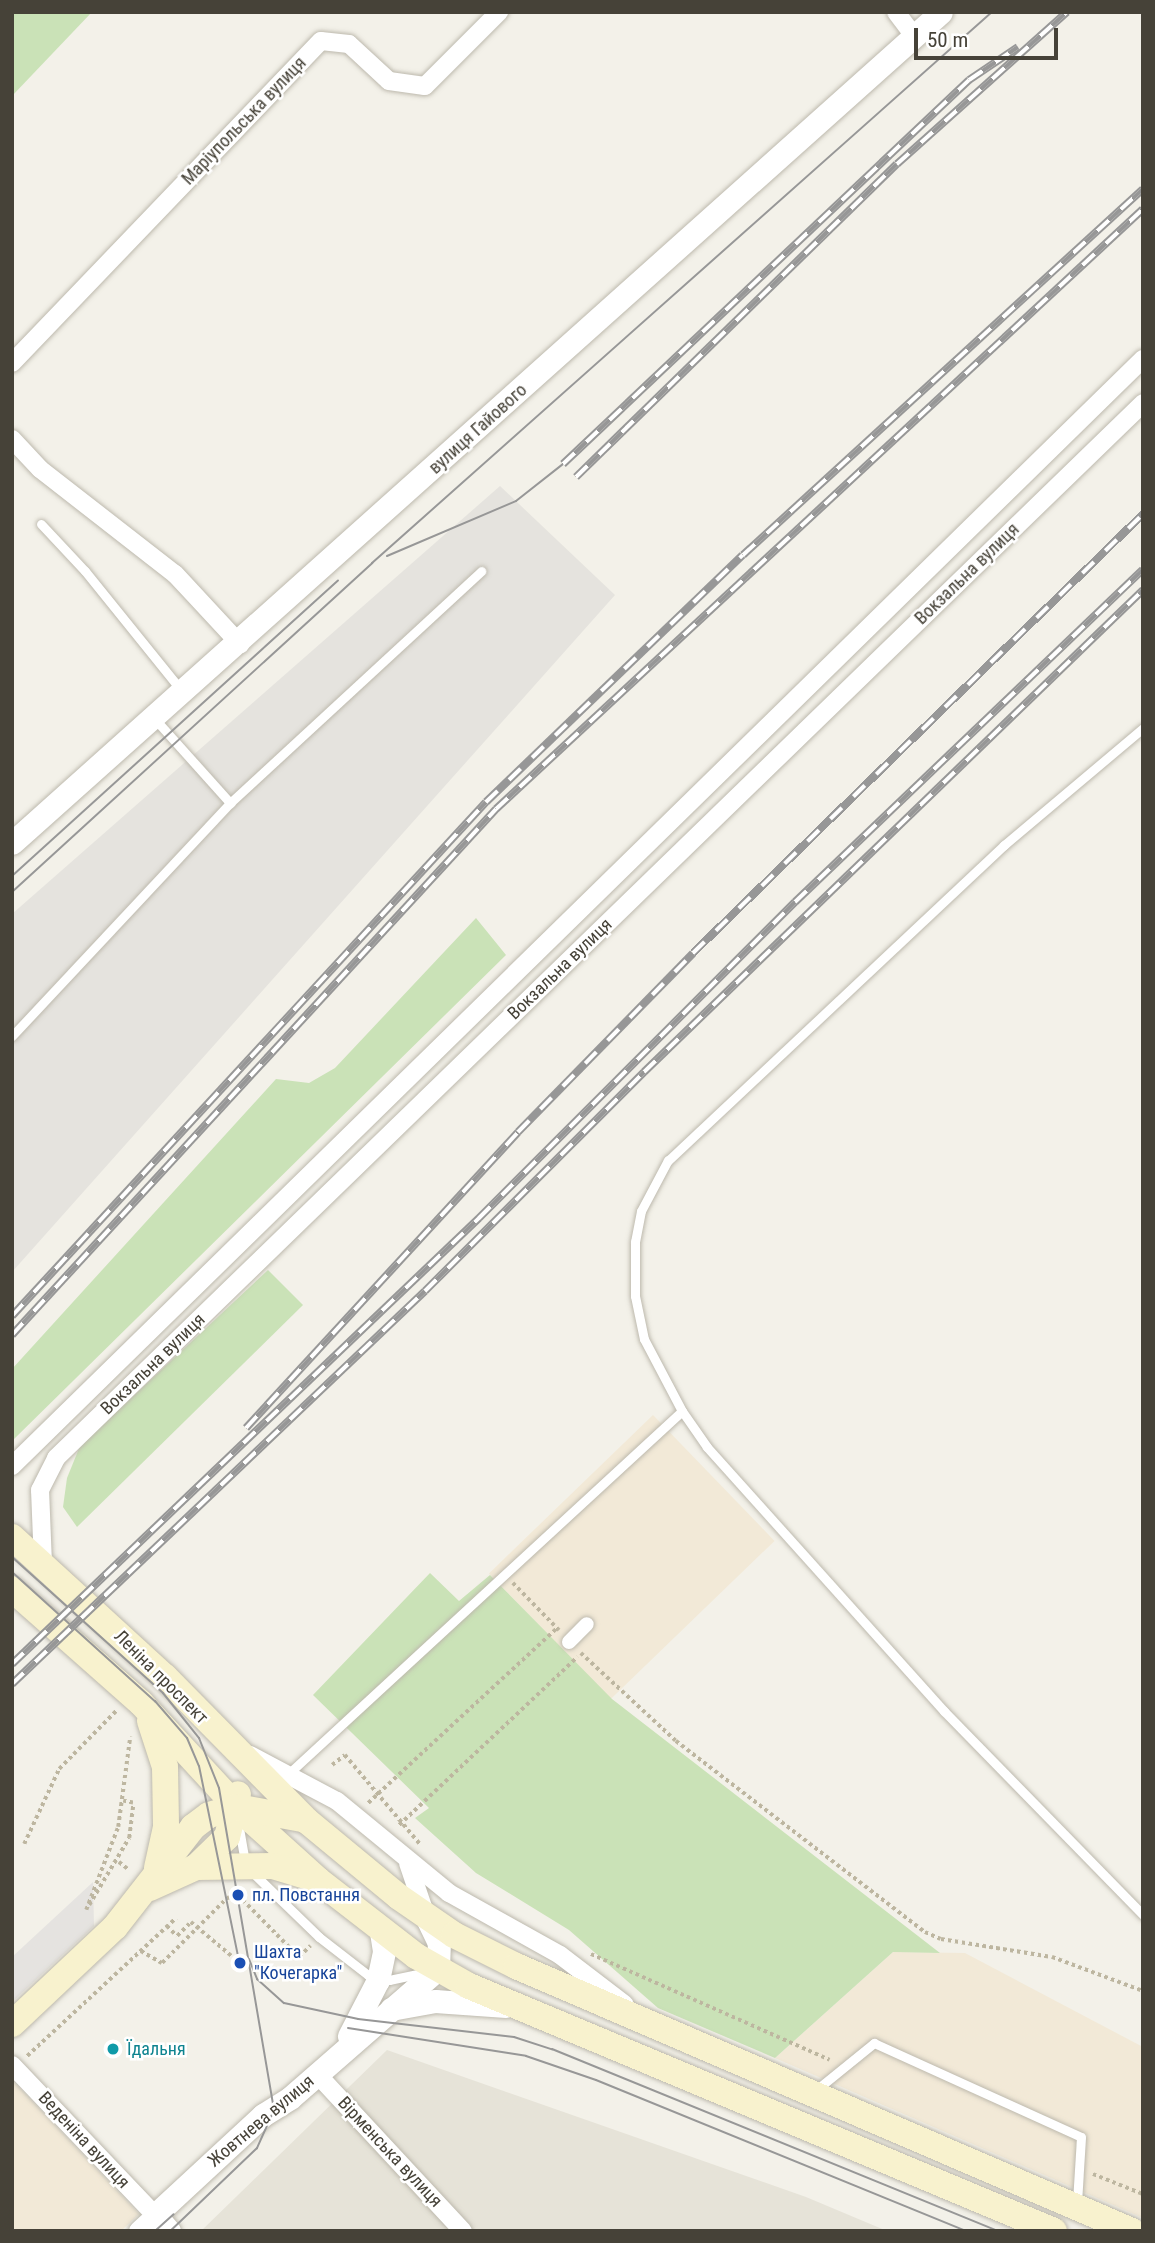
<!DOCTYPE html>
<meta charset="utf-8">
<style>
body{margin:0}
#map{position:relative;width:1155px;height:2243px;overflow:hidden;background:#f3f1e9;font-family:"Roboto Condensed",sans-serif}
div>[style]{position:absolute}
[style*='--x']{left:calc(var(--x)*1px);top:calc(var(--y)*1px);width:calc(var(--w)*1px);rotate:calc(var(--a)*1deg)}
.residential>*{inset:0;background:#e6e3d8}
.commercial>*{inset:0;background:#f2e9d7;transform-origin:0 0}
.industrial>*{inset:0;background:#e5e3de}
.green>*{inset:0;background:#cae2b7}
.parking>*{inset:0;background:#e5e3e0}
.path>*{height:3.5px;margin-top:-1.75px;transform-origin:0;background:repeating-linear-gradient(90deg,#bdb6a0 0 3.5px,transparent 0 7px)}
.roads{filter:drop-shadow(0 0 2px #bdb9ad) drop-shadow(0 0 2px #bdb9ad)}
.service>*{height:9px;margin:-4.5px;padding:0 4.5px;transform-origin:4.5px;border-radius:4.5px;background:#fff}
.pedestrian>*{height:14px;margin:-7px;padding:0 7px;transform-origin:7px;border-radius:7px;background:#fff}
.minor>*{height:18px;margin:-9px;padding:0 9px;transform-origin:9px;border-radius:9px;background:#fff}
.tertiary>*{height:23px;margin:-11.5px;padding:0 11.5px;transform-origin:11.5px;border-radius:11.5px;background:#fff}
.secondary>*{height:26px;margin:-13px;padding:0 13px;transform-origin:13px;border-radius:13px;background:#f8f2ce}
.tram>*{height:2px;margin:-1px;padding:0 1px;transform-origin:1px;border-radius:1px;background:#979797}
.rail>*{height:8px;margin-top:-4px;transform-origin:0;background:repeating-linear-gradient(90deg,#fff 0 16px,#979797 0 32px);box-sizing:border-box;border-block:2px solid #979797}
.dots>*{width:19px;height:19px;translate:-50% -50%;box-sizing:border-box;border:4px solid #fff;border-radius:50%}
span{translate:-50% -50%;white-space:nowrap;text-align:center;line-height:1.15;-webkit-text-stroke:5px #fff;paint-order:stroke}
.street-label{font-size:18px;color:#464238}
.transit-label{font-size:18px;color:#164399}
.left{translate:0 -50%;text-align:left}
.culture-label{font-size:18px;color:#0d838f}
.frame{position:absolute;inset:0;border:14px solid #464238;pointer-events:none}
.scale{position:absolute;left:914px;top:28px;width:144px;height:32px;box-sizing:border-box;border:4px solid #464238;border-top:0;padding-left:9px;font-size:21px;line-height:24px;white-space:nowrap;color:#464238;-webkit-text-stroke:5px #fff;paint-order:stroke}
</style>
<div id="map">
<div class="residential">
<div style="clip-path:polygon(387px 2050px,806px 2197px,887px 2231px,201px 2231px)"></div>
</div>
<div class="commercial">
<div style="left:653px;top:1415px;width:175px;height:228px;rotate:46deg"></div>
<div style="clip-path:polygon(893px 1952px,965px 1953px,1143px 2047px,1143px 2218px,775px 2058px)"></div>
<div style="clip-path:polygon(12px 2080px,139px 2214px,121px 2231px,12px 2231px)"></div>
</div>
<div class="industrial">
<div style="clip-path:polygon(500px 486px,615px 595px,12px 1272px,12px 914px)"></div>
</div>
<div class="green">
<div style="clip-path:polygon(12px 12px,92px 12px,12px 96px)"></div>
<div style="clip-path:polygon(476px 918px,506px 955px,12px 1441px,12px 1369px,276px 1079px,309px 1083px,335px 1068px)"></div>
<div style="clip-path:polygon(268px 1270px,303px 1305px,77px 1527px,63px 1507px,67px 1478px,80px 1446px)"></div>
<div style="clip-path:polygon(430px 1573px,459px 1601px,490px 1575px,612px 1699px,940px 1953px,893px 1952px,775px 2058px,658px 2008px,569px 1930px,476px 1873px,415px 1818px,429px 1808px,313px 1695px)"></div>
</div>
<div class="parking">
<div style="clip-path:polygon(93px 1882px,94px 1926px,12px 2002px,12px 1957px)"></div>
</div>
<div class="path">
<div style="--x:513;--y:1583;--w:66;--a:45.6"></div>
<div style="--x:581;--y:1653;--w:129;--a:42.8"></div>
<div style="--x:676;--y:1741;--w:314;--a:37.5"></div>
<div style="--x:925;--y:1932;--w:17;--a:24"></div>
<div style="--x:941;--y:1939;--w:112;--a:9.2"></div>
<div style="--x:1052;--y:1957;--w:97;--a:20.5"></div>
<div style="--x:332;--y:1765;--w:16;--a:-38"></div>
<div style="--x:345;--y:1755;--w:116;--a:49.9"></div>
<div style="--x:368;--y:1803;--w:258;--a:-42.8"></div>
<div style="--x:399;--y:1825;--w:245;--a:-43.3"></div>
<div style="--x:24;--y:1844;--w:83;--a:-65"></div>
<div style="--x:59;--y:1769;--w:83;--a:-45.5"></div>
<div style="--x:119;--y:1862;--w:11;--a:38"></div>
<div style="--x:89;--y:1905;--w:78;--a:-59.2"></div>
<div style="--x:129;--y:1838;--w:35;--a:-83"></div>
<div style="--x:133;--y:1803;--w:10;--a:-169"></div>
<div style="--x:86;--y:1910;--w:89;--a:-68.9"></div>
<div style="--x:118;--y:1827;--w:91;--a:-82.4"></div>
<div style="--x:167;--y:1926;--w:14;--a:45"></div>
<div style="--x:177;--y:1936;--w:20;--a:-45"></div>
<div style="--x:191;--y:1922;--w:64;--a:39.9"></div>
<div style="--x:141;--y:1951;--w:24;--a:30"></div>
<div style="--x:162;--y:1963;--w:92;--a:-45"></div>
<div style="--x:227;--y:1898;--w:11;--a:-15"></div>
<div style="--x:238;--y:1895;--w:87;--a:45.5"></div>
<div style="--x:299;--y:1957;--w:16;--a:-45"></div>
<div style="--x:591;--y:1954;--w:261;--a:23.9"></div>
<div style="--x:27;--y:2056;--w:203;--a:-42.8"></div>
<div style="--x:1093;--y:2174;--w:54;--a:21.8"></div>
</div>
<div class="roads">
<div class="service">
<div style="--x:41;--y:524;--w:64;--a:46.9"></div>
<div style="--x:85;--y:571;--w:154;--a:51.1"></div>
<div style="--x:155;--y:719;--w:113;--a:48.2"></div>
<div style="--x:1143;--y:728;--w:182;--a:139.9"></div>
<div style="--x:1004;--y:845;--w:461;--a:136.8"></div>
<div style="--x:668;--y:1160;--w:58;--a:117.9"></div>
<div style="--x:641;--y:1211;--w:32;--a:101"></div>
<div style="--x:635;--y:1242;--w:54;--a:90"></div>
<div style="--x:635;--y:1296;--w:44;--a:78.2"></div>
<div style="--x:644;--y:1339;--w:81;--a:62.2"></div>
<div style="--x:682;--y:1411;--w:44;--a:55.2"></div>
<div style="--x:707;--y:1447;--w:355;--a:48.1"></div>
<div style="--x:944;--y:1711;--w:285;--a:45.7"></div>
<div style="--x:12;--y:1036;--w:319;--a:-46.9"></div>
<div style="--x:230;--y:803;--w:342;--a:-42.7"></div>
<div style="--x:287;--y:1775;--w:537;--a:-42.66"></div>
<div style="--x:239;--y:1828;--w:36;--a:80"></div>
<div style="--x:253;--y:1873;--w:92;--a:44.1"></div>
<div style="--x:319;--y:1937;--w:62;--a:37.8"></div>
<div style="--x:368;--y:1975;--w:22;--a:13"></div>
<div style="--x:389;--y:1980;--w:38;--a:-12"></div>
<div style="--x:816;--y:2090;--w:75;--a:-39"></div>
<div style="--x:874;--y:2043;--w:227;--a:24.4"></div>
<div style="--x:1081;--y:2137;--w:66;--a:93.5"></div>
</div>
<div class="pedestrian">
<div style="--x:569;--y:1642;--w:25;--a:-45"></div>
</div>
<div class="minor">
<div style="--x:896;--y:12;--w:30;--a:53"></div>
<div style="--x:12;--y:363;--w:446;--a:-46.2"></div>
<div style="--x:321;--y:41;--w:28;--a:6"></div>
<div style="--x:349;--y:44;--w:54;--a:42.8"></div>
<div style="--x:389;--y:81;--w:36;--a:8"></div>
<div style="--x:425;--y:86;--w:105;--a:-45"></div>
<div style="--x:12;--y:439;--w:41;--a:47"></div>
<div style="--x:40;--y:469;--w:171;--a:37.9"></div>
<div style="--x:175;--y:574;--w:96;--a:47.1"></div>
<div style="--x:12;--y:1466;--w:1583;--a:-44.39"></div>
<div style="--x:43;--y:1564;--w:74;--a:-92.3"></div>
<div style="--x:40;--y:1490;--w:36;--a:-63"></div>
<div style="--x:56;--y:1458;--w:1515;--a:-44.14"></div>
<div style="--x:250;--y:1755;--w:98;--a:27.9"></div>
<div style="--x:337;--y:1801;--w:145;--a:39.4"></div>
<div style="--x:449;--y:1893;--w:127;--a:29.2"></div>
<div style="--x:560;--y:1955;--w:81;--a:37.4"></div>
<div style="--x:408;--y:1863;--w:56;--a:71.2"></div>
<div style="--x:12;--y:2065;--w:207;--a:46.4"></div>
<div style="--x:155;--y:2215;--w:23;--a:137"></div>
<div style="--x:317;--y:2074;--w:214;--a:47.1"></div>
</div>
<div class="tertiary">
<div style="--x:12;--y:843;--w:1246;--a:-41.81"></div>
<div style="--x:391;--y:2009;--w:45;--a:-10.3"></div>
<div style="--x:435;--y:2001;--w:71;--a:4"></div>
<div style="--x:349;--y:2036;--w:63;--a:-62.6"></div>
<div style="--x:378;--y:1980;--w:30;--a:-78"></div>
<div style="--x:384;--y:1951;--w:19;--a:-99"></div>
<div style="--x:169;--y:2231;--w:21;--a:-131"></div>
<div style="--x:155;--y:2215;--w:147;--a:-42.8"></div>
<div style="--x:263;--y:2115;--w:32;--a:-32"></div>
<div style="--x:290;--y:2098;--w:196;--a:-41.1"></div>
<div style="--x:438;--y:1969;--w:26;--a:-88"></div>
<div style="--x:439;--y:1943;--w:30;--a:-116"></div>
</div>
<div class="secondary">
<div style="--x:12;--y:1537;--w:207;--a:42.5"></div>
<div style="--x:165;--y:1677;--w:202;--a:45.4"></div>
<div style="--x:307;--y:1821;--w:119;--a:39.6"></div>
<div style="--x:399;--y:1897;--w:67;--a:34.6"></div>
<div style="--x:454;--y:1935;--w:69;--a:26.6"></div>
<div style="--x:516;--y:1966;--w:671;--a:23.28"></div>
<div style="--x:12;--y:1589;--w:172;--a:41.5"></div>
<div style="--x:141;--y:1703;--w:142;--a:47.3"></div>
<div style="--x:237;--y:1807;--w:109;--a:42"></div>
<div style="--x:318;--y:1880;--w:124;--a:37.8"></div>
<div style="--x:416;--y:1956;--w:61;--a:29.5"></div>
<div style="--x:469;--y:1986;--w:634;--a:22.72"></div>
<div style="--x:150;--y:1721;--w:48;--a:71.9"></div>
<div style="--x:165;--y:1767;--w:60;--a:89"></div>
<div style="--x:166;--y:1827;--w:42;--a:102.4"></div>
<div style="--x:196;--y:1867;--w:43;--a:-44.1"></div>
<div style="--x:227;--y:1837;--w:44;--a:-75.7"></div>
<div style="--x:150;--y:1888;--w:51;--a:-24.5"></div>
<div style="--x:196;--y:1867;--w:77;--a:-0.7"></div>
<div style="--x:273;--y:1866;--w:38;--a:17"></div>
<div style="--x:12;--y:2024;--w:141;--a:-43.3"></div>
<div style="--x:115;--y:1927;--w:127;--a:-52"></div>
<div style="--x:193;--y:1827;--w:20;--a:-37"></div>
<div style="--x:209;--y:1815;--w:29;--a:-16"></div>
<div style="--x:237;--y:1807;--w:66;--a:10.5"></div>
</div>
</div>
<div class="tram">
<div style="--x:387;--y:556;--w:140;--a:-23.1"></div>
<div style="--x:516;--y:501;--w:60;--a:-38.2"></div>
<div style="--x:12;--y:876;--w:440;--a:-42.2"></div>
<div style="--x:12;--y:892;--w:488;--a:-42.4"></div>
<div style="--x:372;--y:563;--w:829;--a:-41.63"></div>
<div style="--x:12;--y:1557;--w:203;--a:42"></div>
<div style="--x:163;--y:1693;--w:58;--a:51.3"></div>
<div style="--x:199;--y:1738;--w:54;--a:68.2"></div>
<div style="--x:219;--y:1788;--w:327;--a:80.3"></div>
<div style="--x:274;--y:2110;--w:42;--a:114.1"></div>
<div style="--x:257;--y:2148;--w:120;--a:136.3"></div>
<div style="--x:12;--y:1572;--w:193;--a:42.1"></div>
<div style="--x:155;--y:1701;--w:49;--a:49.1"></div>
<div style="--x:187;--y:1738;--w:30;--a:67"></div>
<div style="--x:199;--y:1766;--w:204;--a:78.4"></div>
<div style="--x:249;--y:1959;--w:22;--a:68"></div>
<div style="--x:257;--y:1979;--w:36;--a:42"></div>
<div style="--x:284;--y:2003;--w:76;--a:12.2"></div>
<div style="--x:358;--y:2019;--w:157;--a:6.6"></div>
<div style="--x:514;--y:2037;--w:40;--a:18"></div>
<div style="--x:552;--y:2049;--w:482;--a:22.2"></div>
<div style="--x:348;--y:2028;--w:180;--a:8.9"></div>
<div style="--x:526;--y:2056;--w:74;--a:18.9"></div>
<div style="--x:596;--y:2080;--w:400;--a:22.2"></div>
<div style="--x:155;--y:2231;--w:25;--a:-42"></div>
</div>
<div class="rail">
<div style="--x:563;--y:464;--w:559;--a:-43.4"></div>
<div style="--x:969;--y:80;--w:59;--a:-34"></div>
<div style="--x:576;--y:477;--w:448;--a:-44.3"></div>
<div style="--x:897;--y:164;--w:228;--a:-41.8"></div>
<div style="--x:12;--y:1316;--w:699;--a:-47.32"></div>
<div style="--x:486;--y:802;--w:356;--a:-43.9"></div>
<div style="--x:743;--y:555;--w:542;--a:-42.46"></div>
<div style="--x:12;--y:1335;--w:715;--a:-47.38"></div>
<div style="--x:496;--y:809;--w:882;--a:-42.84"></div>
<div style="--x:246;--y:1428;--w:402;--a:-47.4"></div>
<div style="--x:518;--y:1132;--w:250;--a:-45.6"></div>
<div style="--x:693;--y:953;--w:629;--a:-44.29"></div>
<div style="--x:12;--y:1664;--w:646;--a:-43.68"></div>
<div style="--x:479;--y:1218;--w:447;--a:-45"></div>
<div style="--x:795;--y:902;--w:481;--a:-43.7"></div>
<div style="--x:12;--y:1684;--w:570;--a:-43.58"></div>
<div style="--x:425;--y:1291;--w:310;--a:-45"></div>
<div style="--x:644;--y:1072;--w:694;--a:-44.01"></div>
</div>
<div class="dots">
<div style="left:238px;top:1895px;background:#1a4fb4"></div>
<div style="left:240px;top:1963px;background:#1a4fb4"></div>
<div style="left:113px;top:2049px;background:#0f9aa8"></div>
</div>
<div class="street-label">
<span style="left:244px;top:121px;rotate:-46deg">Маріупольська вулиця</span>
<span style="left:478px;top:429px;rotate:-42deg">вулиця Гайового</span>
<span style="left:967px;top:574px;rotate:-44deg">Вокзальна вулиця</span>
<span style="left:560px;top:969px;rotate:-44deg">Вокзальна вулиця</span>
<span style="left:153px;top:1364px;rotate:-44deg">Вокзальна вулиця</span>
<span style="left:161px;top:1677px;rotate:45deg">Леніна проспект</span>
<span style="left:261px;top:2121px;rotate:-40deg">Жовтнева вулиця</span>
<span style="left:84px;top:2140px;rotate:47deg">Веденіна вулиця</span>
<span style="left:390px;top:2152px;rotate:47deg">Вірменська вулиця</span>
</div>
<div class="transit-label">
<span class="left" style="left:252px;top:1895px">пл. Повстання</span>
<span class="left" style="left:254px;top:1963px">Шахта<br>"Кочегарка"</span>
</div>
<div class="culture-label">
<span class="left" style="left:127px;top:2049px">Їдальня</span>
</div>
<div class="frame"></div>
<div class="scale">50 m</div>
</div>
